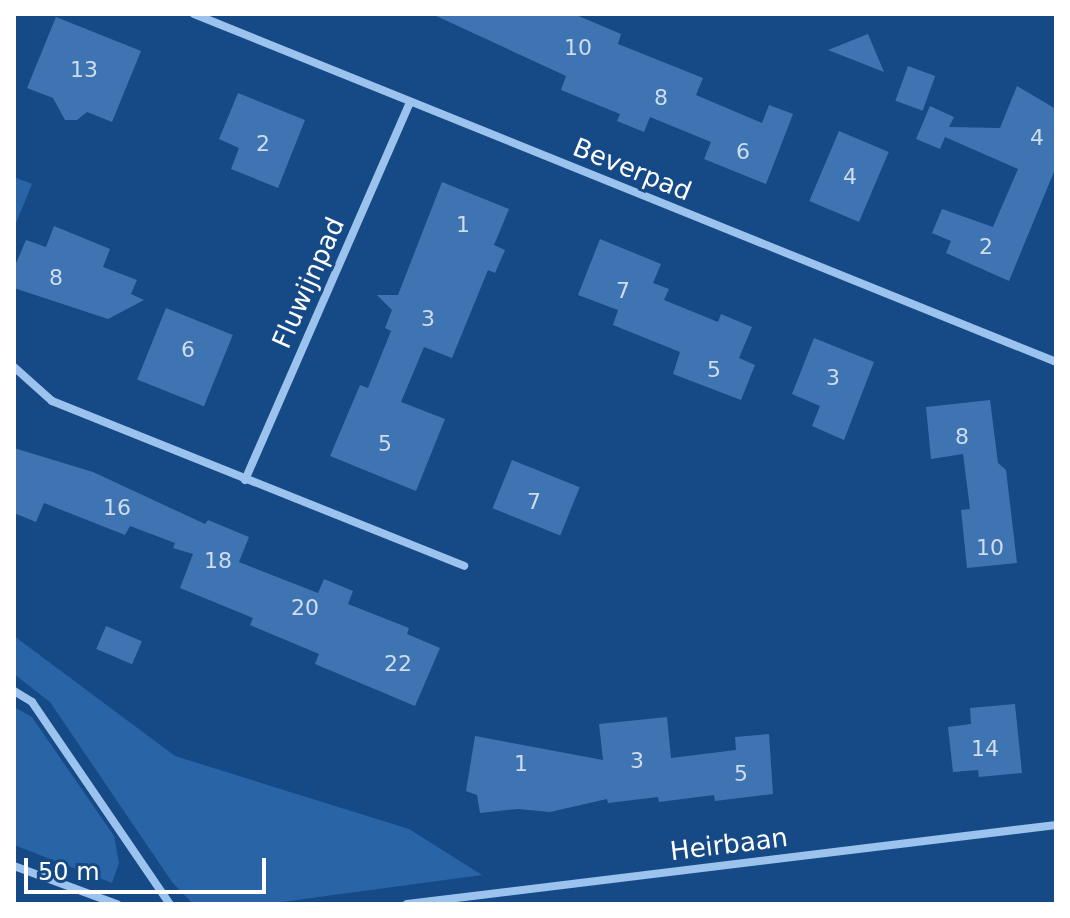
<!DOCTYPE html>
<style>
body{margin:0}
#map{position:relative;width:1070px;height:918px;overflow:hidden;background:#154a87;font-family:"DejaVu Sans",sans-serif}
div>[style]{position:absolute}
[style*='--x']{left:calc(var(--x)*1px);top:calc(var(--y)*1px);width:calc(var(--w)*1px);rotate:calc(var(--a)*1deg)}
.green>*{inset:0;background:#2864a6}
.building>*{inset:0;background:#3d74b1;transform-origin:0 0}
.street>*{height:8px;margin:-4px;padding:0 4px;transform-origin:4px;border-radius:4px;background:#9bc3ee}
span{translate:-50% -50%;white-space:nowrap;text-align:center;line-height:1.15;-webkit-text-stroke:6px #154a87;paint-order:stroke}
.number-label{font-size:22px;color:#cedcec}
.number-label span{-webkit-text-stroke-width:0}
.street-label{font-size:26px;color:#fff}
.frame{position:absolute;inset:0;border:16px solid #fff;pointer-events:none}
.scale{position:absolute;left:24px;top:858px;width:242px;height:36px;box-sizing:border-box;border:4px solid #fff;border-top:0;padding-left:10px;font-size:24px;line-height:28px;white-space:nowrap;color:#fff;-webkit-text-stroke:6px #154a87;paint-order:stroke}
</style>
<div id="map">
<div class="green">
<div style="clip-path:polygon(14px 177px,32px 184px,14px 228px)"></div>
<div style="clip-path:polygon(14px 636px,175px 756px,409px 829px,482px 875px,267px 904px,193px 904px,172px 882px,50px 702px,14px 674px)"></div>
<div style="clip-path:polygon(14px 707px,32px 717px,114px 836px,119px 863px,112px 883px,14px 845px)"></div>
</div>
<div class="building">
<div style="clip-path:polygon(432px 14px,574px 14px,621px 34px,618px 44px,703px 78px,696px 95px,762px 123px,769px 105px,793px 114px,766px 184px,704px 159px,711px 142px,650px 117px,644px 132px,617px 121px,620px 114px,561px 90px,566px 76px)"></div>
<div style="clip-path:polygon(56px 17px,141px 51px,112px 122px,87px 112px,77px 120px,65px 120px,53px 98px,27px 88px)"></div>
<div style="clip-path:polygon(868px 34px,884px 72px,828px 50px)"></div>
<div style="left:908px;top:66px;width:29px;height:37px;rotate:20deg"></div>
<div style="clip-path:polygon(1017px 86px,1056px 109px,1056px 167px,1009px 281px,946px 253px,951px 241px,932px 233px,942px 209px,993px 227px,1018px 169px,945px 137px,940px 149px,916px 139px,930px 106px,954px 117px,949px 127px,1000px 128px)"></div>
<div style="clip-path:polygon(238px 93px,305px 120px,278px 188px,231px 169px,239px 148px,219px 139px)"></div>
<div style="left:839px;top:131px;width:54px;height:76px;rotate:23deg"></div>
<div style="clip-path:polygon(442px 182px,509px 209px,494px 245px,505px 250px,495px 273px,488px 270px,452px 358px,424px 347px,401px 402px,445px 419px,416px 491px,330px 456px,360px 385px,368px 388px,391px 331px,385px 328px,392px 310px,377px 295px,398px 295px)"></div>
<div style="clip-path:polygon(54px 226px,110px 249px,103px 267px,137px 280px,131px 294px,144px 300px,108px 319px,14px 288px,14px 268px,26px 240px,46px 247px)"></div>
<div style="clip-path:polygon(600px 239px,661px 264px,653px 283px,669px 289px,664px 300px,718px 322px,721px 314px,752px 327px,739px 358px,755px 365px,741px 400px,673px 374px,680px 352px,613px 325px,618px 310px,578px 295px)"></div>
<div style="left:166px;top:308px;width:72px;height:77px;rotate:22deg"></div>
<div style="clip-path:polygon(814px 338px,874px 362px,844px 440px,812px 426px,820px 406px,792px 394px)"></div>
<div style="clip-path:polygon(990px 400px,998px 463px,1006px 470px,1017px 563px,967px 568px,961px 510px,970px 509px,963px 454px,931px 459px,926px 407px)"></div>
<div style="clip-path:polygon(14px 448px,93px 472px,205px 524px,208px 520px,249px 537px,239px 562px,318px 593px,324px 579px,353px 591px,348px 604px,409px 628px,407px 634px,440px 648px,415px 706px,315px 664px,319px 654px,250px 625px,253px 618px,180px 588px,193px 554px,173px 548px,175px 543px,130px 526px,125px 535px,44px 503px,36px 522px,14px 513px)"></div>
<div style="left:512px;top:460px;width:73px;height:52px;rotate:22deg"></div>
<div style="left:106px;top:626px;width:39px;height:25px;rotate:23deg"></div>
<div style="clip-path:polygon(1015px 704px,1022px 773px,979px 777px,978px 770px,953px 772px,948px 727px,971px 724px,970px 708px)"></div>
<div style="clip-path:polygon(667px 717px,671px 758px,736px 750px,735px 737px,769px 734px,773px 794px,715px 801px,714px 795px,659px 802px,658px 797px,608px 803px,607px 799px,550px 812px,518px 809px,480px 813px,477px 795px,466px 791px,475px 736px,603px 760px,599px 724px)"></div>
</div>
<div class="street">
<div style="--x:194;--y:14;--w:930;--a:21.98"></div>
<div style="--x:14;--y:367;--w:51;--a:41.8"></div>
<div style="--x:52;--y:401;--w:444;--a:21.8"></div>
<div style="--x:245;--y:480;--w:412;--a:-66.4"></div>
<div style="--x:14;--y:691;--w:21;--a:31"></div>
<div style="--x:32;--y:702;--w:245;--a:55.7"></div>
<div style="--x:14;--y:866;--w:110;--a:20.3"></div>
<div style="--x:407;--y:904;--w:654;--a:-6.94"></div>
</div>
<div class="number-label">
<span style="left:578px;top:48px">10</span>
<span style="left:84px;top:70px">13</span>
<span style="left:661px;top:98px">8</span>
<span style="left:1037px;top:138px">4</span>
<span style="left:263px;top:144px">2</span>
<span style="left:743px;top:152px">6</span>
<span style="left:850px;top:177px">4</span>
<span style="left:463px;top:225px">1</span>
<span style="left:986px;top:247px">2</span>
<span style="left:56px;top:278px">8</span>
<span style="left:623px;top:291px">7</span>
<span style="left:428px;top:319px">3</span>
<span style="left:188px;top:350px">6</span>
<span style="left:714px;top:370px">5</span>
<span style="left:833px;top:378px">3</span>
<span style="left:962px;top:437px">8</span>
<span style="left:385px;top:444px">5</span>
<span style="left:534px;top:502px">7</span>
<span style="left:117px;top:508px">16</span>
<span style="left:990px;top:548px">10</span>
<span style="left:218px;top:561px">18</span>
<span style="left:305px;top:608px">20</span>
<span style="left:398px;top:664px">22</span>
<span style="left:985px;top:749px">14</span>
<span style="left:637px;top:761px">3</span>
<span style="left:521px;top:764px">1</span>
<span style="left:741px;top:774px">5</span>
</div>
<div class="street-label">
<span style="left:632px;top:170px;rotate:22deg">Beverpad</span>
<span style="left:309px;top:283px;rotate:-66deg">Fluwijnpad</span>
<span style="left:729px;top:845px;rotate:-7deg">Heirbaan</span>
</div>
<div class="frame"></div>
<div class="scale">50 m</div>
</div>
